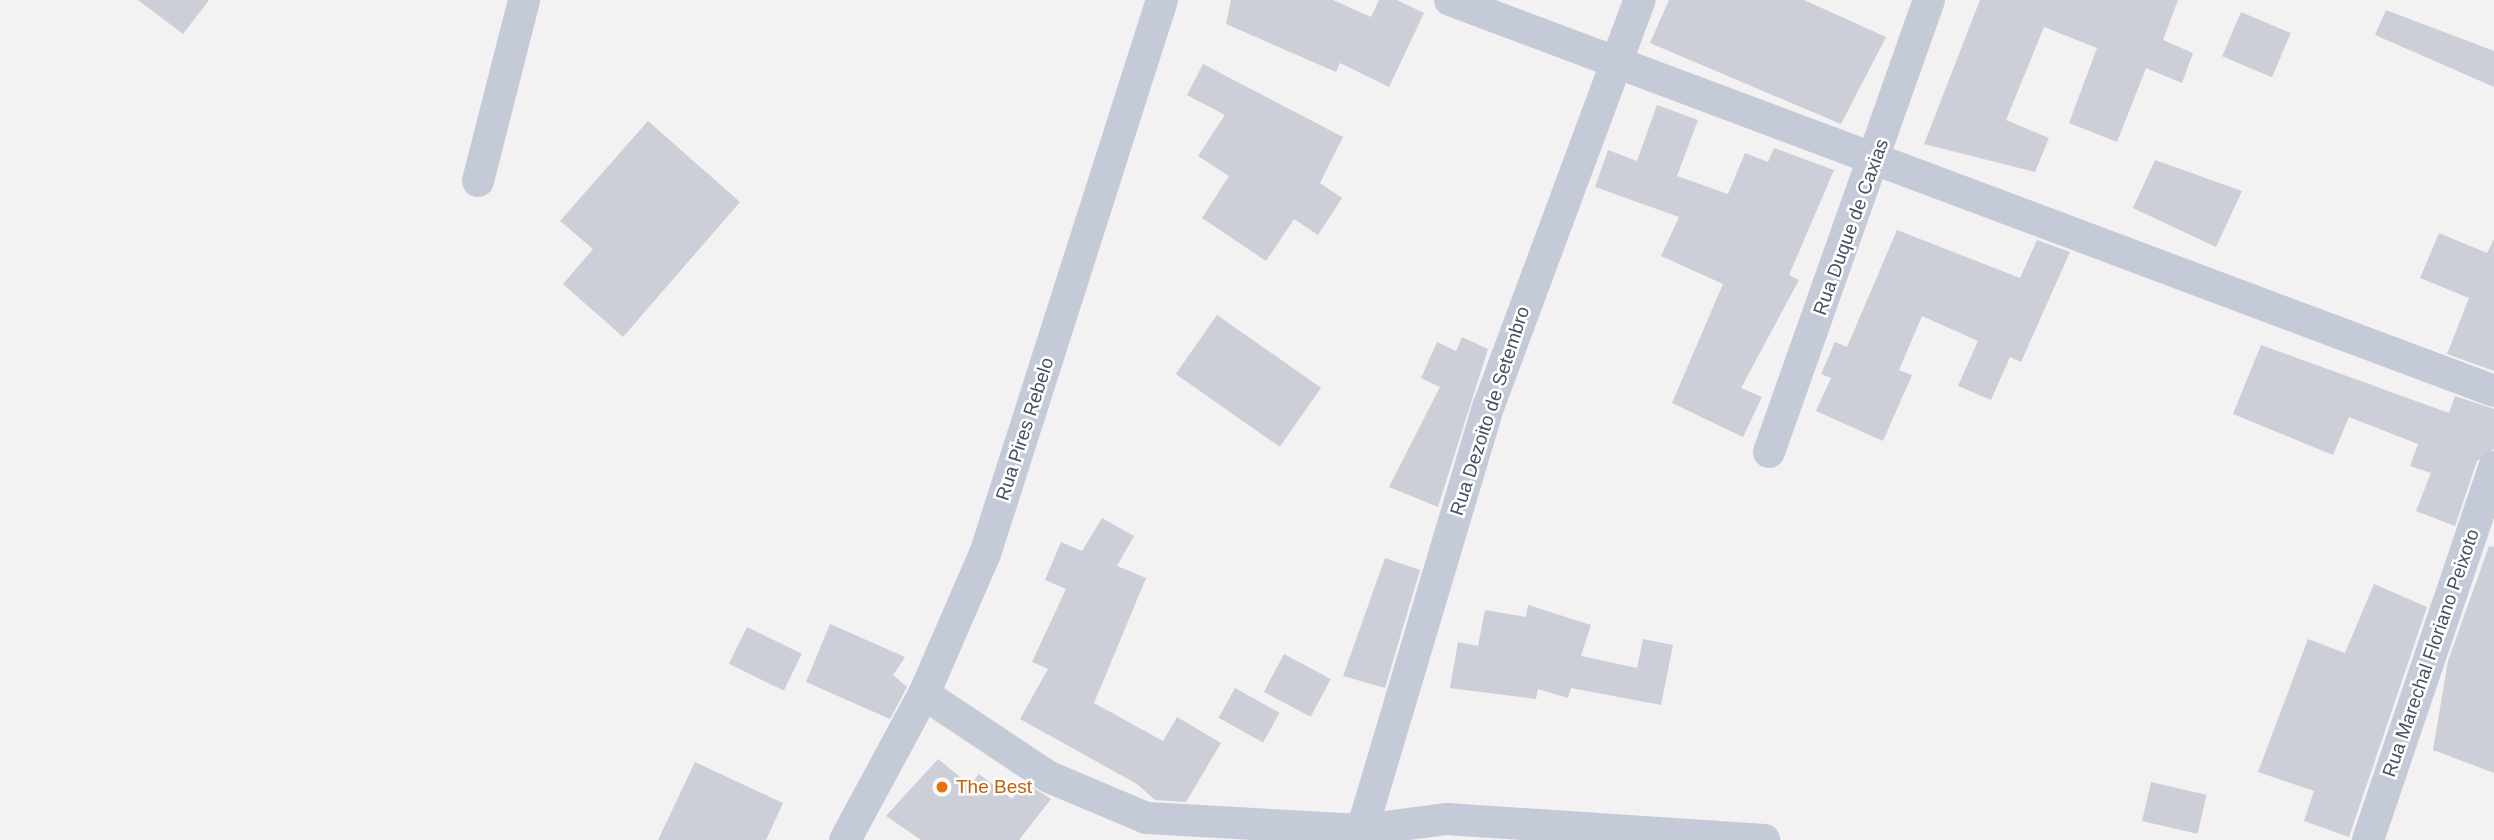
<!DOCTYPE html>
<style>
body{margin:0}
#map{position:relative;width:2494px;height:840px;overflow:hidden;background:#f3f1f1;font-family:Helvetica,sans-serif}
div>[style]{position:absolute}
[style*='--x']{left:calc(var(--x)*1px);top:calc(var(--y)*1px);width:calc(var(--w)*1px);rotate:calc(var(--a)*1deg)}
.building>*{inset:0;background:#cccfd7;transform-origin:0 0}
.minor>*{height:32px;margin:-16px;padding:0 16px;transform-origin:16px;border-radius:16px;background:#c4cad7}
.dots>*{width:19px;height:19px;translate:-50% -50%;box-sizing:border-box;border:4px solid #fff;border-radius:50%}
span{translate:-50% -50%;white-space:nowrap;text-align:center;line-height:1.15;-webkit-text-stroke:5px #fff;paint-order:stroke}
.street-label{font-size:19px;color:#475060}
.food-label{font-size:19px;color:#c56008}
.left{translate:0 -50%;text-align:left}
</style>
<div id="map">
<div class="building">
<div style="clip-path:polygon(138px 0,209px 0,183px 34px)"></div>
<div style="clip-path:polygon(1231px 0,1333px 0,1371px 17px,1379px 0,1397px 0,1424px 13px,1389px 87px,1340px 63px,1336px 72px,1226px 24px)"></div>
<div style="clip-path:polygon(1669px 0,1804px 0,1886px 37px,1841px 124px,1650px 43px)"></div>
<div style="clip-path:polygon(1980px 0,2178px 0,2163px 40px,2193px 53px,2182px 83px,2146px 68px,2117px 142px,2069px 123px,2097px 48px,2044px 27px,2006px 120px,2049px 138px,2035px 172px,1924px 144px)"></div>
<div style="clip-path:polygon(2386px 10px,2494px 51px,2494px 87px,2375px 35px)"></div>
<div style="left:2241px;top:12px;width:54px;height:48px;rotate:23deg"></div>
<div style="clip-path:polygon(1203px 64px,1343px 137px,1320px 183px,1342px 198px,1318px 235px,1294px 219px,1266px 261px,1202px 218px,1229px 176px,1198px 156px,1225px 115px,1187px 95px)"></div>
<div style="clip-path:polygon(1657px 105px,1698px 120px,1677px 176px,1728px 194px,1745px 153px,1768px 162px,1774px 148px,1834px 170px,1789px 275px,1799px 280px,1741px 388px,1762px 397px,1743px 437px,1672px 403px,1723px 284px,1661px 256px,1679px 217px,1595px 187px,1608px 150px,1637px 161px)"></div>
<div style="clip-path:polygon(648px 121px,740px 202px,623px 337px,563px 284px,593px 249px,560px 221px)"></div>
<div style="clip-path:polygon(2155px 160px,2242px 191px,2216px 247px,2133px 208px)"></div>
<div style="clip-path:polygon(1897px 230px,2020px 278px,2037px 240px,2070px 252px,2021px 362px,2010px 357px,1991px 400px,1958px 386px,1978px 341px,1922px 316px,1899px 370px,1912px 375px,1883px 441px,1816px 411px,1831px 378px,1821px 374px,1835px 342px,1847px 347px)"></div>
<div style="clip-path:polygon(2439px 233px,2487px 253px,2494px 239px,2494px 371px,2447px 354px,2469px 298px,2420px 278px)"></div>
<div style="left:1217px;top:315px;width:127px;height:72px;rotate:35deg"></div>
<div style="clip-path:polygon(1462px 337px,1488px 349px,1438px 507px,1389px 487px,1440px 387px,1421px 378px,1437px 342px,1456px 351px)"></div>
<div style="clip-path:polygon(2261px 345px,2449px 413px,2455px 396px,2494px 409px,2494px 449px,2477px 461px,2455px 526px,2416px 511px,2431px 473px,2410px 466px,2418px 444px,2349px 417px,2333px 455px,2233px 414px)"></div>
<div style="clip-path:polygon(1102px 518px,1134px 536px,1117px 566px,1146px 578px,1094px 703px,1163px 741px,1177px 717px,1221px 743px,1186px 802px,1155px 800px,1137px 784px,1020px 719px,1048px 669px,1032px 662px,1066px 589px,1045px 580px,1061px 542px,1082px 551px)"></div>
<div style="clip-path:polygon(2489px 546px,2494px 547px,2494px 773px,2433px 750px,2448px 661px)"></div>
<div style="clip-path:polygon(1385px 558px,1420px 570px,1385px 688px,1343px 676px)"></div>
<div style="clip-path:polygon(2374px 584px,2427px 607px,2349px 837px,2304px 821px,2314px 791px,2258px 772px,2308px 639px,2345px 653px)"></div>
<div style="clip-path:polygon(1528px 605px,1591px 625px,1581px 656px,1637px 668px,1643px 639px,1673px 645px,1661px 705px,1571px 688px,1568px 698px,1538px 689px,1536px 699px,1450px 688px,1458px 642px,1478px 646px,1485px 610px,1526px 617px)"></div>
<div style="clip-path:polygon(830px 624px,905px 657px,893px 675px,907px 687px,890px 719px,806px 682px)"></div>
<div style="left:747px;top:627px;width:61px;height:41px;rotate:26deg"></div>
<div style="left:1284px;top:654px;width:53px;height:43px;rotate:28deg"></div>
<div style="left:1235px;top:688px;width:51px;height:34px;rotate:29deg"></div>
<div style="clip-path:polygon(938px 759px,970px 785px,979px 774px,1012px 799px,1024px 782px,1051px 799px,1019px 840px,921px 840px,886px 816px)"></div>
<div style="clip-path:polygon(695px 762px,783px 803px,766px 840px,658px 840px)"></div>
<div style="left:2151px;top:782px;width:57px;height:40px;rotate:13deg"></div>
</div>
<div class="minor">
<div style="--x:1450;--y:0;--w:1115;--a:20.53"></div>
<div style="--x:478;--y:181;--w:187;--a:-75.7"></div>
<div style="--x:1769;--y:452;--w:479;--a:-70.5"></div>
<div style="--x:924;--y:694;--w:150;--a:33.6"></div>
<div style="--x:1049;--y:777;--w:105;--a:22.9"></div>
<div style="--x:1146;--y:818;--w:216;--a:3.2"></div>
<div style="--x:1362;--y:830;--w:86;--a:-7.4"></div>
<div style="--x:1447;--y:819;--w:318;--a:3.8"></div>
<div style="--x:845;--y:840;--w:166;--a:-61.6"></div>
<div style="--x:924;--y:694;--w:153;--a:-66.5"></div>
<div style="--x:985;--y:554;--w:582;--a:-72.28"></div>
<div style="--x:1359;--y:840;--w:454;--a:-73.4"></div>
<div style="--x:1489;--y:405;--w:432;--a:-69.6"></div>
<div style="--x:2368;--y:840;--w:394;--a:-71.3"></div>
</div>
<div class="dots">
<div style="left:942px;top:787px;background:#e8710a"></div>
</div>
<div class="street-label">
<span style="left:1851px;top:227px;rotate:-70deg">Rua Duque de Caxias</span>
<span style="left:1490px;top:411px;rotate:-72deg">Rua Dezoito de Setembro</span>
<span style="left:1025px;top:429px;rotate:-72deg">Rua Pires Rebelo</span>
<span style="left:2431px;top:653px;rotate:-71deg">Rua Marechal Floriano Peixoto</span>
</div>
<div class="food-label">
<span class="left" style="left:956px;top:787px">The Best</span>
</div>
</div>
